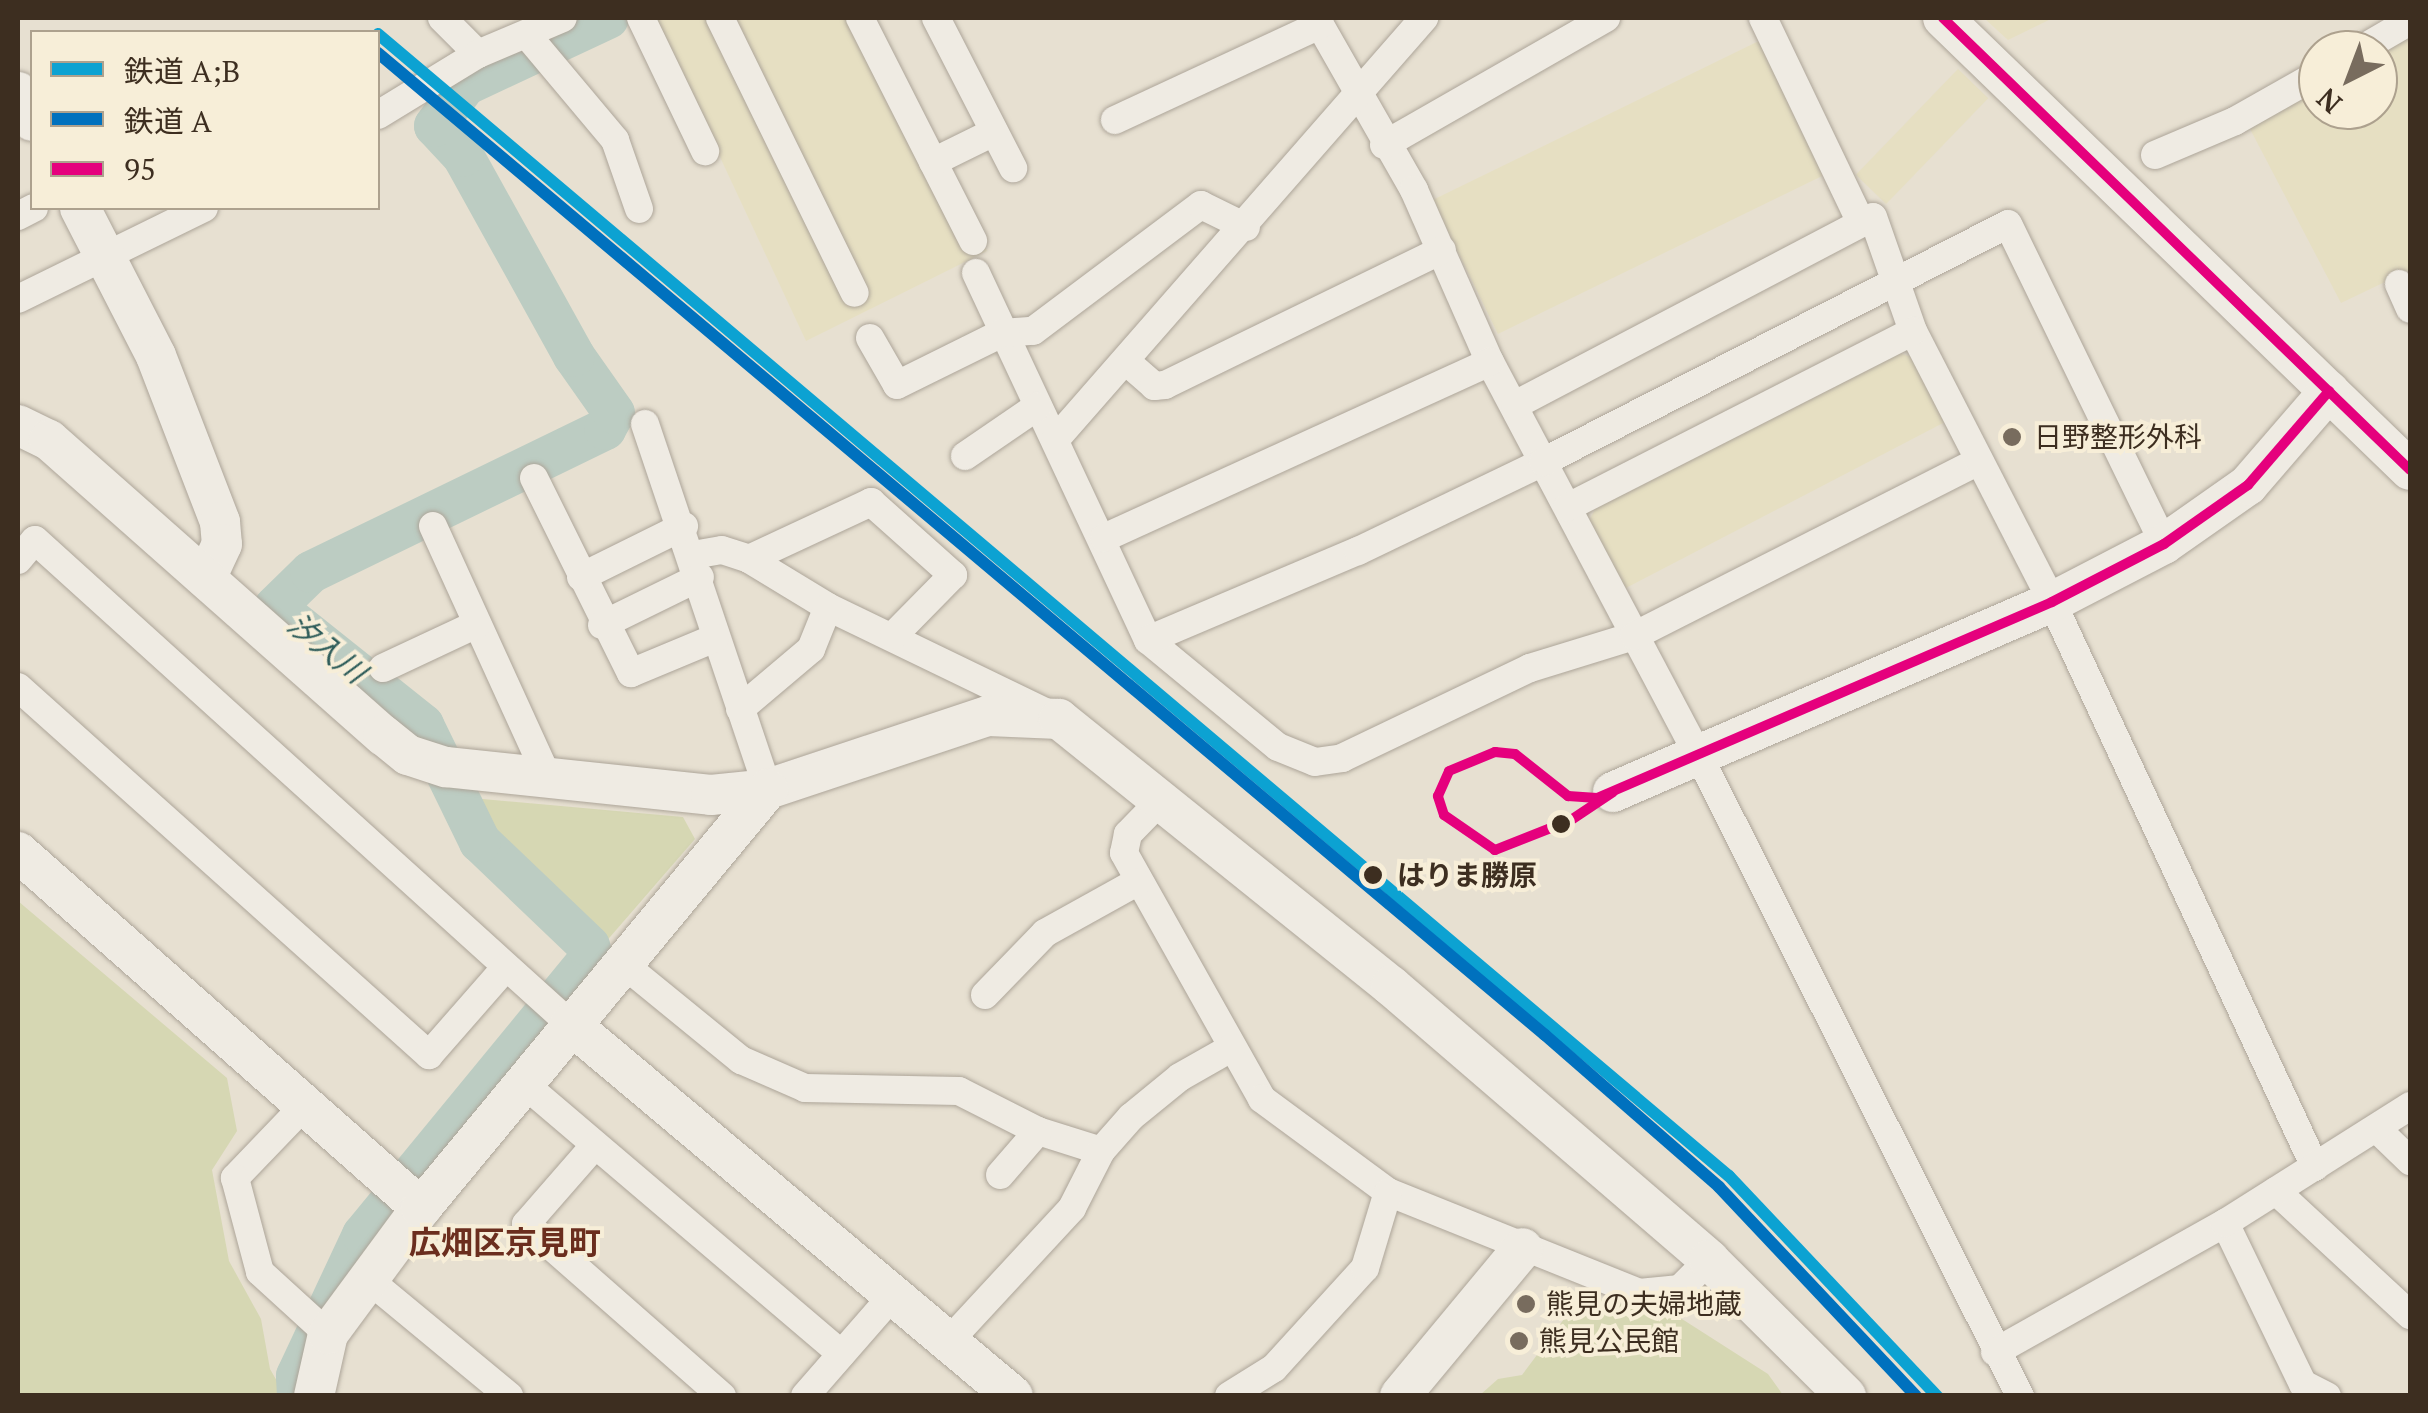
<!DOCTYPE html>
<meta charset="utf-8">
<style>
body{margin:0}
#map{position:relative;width:2428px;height:1413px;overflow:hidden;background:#e7e0d1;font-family:"PT Serif","Noto Sans JP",serif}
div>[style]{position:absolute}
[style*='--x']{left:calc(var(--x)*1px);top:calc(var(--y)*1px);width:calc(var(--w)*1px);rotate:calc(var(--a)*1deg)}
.farmland>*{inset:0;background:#e6dfc2;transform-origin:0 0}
.green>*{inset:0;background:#d6d7b3}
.river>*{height:42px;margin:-21px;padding:0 21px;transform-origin:21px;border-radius:21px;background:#bcccc2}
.roads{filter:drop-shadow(0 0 2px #ada599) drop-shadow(0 0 2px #ada599)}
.street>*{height:28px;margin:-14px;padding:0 14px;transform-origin:14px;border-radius:14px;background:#efebe3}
.secondary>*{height:40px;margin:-20px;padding:0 20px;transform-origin:20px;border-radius:20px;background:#efebe3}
.bus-1>*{height:10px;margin:-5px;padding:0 5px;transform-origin:5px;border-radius:5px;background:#e5007d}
.rail-1>*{height:12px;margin:-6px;padding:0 6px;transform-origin:6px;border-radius:6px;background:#0ca2d2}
.rail-2>*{height:12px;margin:-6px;padding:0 6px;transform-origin:6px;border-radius:6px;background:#0071be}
.dots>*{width:28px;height:28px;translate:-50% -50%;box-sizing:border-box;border:5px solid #f7eed8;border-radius:50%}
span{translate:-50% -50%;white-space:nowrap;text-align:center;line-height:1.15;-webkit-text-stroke:8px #f7eed8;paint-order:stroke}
.poi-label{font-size:28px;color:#3d2e20}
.left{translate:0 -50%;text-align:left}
.stop-label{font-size:28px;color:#3d2e20;font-weight:700}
.water-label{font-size:30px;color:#2f5d5a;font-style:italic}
.quarter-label{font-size:32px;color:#6b2e1e;font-weight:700}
.frame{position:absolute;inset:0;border:20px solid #3d2e20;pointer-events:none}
.legend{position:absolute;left:30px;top:30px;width:350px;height:180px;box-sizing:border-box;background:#f7eed8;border:2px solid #ada18e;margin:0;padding:12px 18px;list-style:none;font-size:30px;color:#3d2e20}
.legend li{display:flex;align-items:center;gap:20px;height:50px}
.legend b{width:50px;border:2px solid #ada18e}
.north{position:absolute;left:2298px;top:30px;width:100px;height:100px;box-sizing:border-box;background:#f7eed8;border:2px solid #ada18e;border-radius:50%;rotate:222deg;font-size:28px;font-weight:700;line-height:40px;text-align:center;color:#3d2e20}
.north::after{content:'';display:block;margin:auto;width:35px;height:45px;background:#786c5e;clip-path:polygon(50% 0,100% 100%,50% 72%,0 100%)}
</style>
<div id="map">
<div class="farmland">
<div style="clip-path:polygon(655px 18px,871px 18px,987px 251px,806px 341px)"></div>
<div style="clip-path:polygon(1984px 18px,2053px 18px,2008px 40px)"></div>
<div style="clip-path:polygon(2410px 31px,2410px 270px,2341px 303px,2249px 127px,2318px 83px,2318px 110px,2378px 110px,2378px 50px)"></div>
<div style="left:1767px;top:37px;width:149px;height:372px;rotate:64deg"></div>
<div style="left:1958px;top:69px;width:42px;height:147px;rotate:44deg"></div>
<div style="clip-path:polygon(1892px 351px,1912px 357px,1945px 422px,1624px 589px,1588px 523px,1596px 507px)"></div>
</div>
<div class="green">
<div style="clip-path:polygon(461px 797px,683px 817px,695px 839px,597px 952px,484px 840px)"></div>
<div style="clip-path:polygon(18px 901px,227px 1078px,237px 1131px,212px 1170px,229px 1261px,261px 1319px,270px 1369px,285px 1395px,18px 1395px)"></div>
<div style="clip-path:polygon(1582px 1295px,1682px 1319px,1768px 1374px,1783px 1395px,1480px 1395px,1498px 1379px,1522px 1375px)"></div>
</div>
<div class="river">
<div style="--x:298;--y:1396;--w:20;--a:-93"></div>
<div style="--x:297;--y:1376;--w:156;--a:-64.9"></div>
<div style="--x:363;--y:1235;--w:361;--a:-50.6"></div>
<div style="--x:592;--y:956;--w:10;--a:-107"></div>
<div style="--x:589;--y:946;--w:151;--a:-136.3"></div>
<div style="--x:480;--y:842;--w:130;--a:-116"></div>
<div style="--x:423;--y:725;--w:189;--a:-141.4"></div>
<div style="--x:275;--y:607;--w:50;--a:-44.2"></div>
<div style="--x:311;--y:572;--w:327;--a:-25.9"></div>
<div style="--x:605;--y:429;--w:18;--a:-61"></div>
<div style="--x:614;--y:413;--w:70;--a:-125.1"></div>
<div style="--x:574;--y:356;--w:229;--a:-119"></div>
<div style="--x:463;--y:156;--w:41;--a:-133"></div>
<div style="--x:435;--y:126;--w:51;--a:-53.8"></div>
<div style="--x:465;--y:85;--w:158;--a:-25.1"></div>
</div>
<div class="roads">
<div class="street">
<div style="--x:442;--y:18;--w:51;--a:45"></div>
<div style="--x:641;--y:18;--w:148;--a:64.3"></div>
<div style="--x:720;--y:18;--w:306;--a:63.9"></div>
<div style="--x:860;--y:18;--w:250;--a:63.1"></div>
<div style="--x:936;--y:18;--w:169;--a:62.8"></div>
<div style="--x:1316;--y:18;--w:198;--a:60.3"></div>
<div style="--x:1414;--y:190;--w:188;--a:66.2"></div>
<div style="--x:1490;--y:362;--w:448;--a:62.1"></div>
<div style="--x:1700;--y:758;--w:714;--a:63.36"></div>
<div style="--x:1763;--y:18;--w:227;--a:64.4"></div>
<div style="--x:527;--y:35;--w:137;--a:50"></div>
<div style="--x:615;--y:140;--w:73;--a:70.8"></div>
<div style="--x:2360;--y:50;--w:58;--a:-30.1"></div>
<div style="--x:378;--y:115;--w:117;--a:-31.4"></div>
<div style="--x:478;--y:54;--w:92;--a:-23"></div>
<div style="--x:1115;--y:120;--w:226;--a:-24.9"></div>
<div style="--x:1384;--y:145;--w:256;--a:-29.8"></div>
<div style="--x:2155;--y:155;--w:87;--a:-23"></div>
<div style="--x:2235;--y:121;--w:95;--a:-29.5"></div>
<div style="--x:933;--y:162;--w:68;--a:-26.2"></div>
<div style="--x:18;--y:216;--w:18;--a:-27"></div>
<div style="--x:976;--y:273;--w:405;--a:64.9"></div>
<div style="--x:1148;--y:640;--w:168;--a:39.5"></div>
<div style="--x:1278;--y:747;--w:40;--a:22"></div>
<div style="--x:1315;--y:762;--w:27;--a:-8"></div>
<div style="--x:1342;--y:758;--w:208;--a:-25.6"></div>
<div style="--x:1530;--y:668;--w:109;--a:-17.1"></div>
<div style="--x:1634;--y:636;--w:387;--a:-26.9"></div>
<div style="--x:2399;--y:284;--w:27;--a:66"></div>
<div style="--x:18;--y:299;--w:207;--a:-26.1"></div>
<div style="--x:870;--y:338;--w:54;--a:60.1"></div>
<div style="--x:897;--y:385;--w:117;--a:-26.3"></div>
<div style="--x:1002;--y:333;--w:31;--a:-4"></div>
<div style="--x:1033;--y:331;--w:210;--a:-36.9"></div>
<div style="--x:1201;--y:205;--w:50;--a:26.1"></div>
<div style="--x:1128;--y:363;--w:35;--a:41"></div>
<div style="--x:1154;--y:386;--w:11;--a:-5"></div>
<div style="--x:1165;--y:385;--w:308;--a:-26"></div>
<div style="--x:1515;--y:405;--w:404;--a:-27.7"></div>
<div style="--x:1873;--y:217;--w:121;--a:70.7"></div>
<div style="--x:1913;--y:331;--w:305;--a:62.8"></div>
<div style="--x:2052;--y:602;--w:623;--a:65.04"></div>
<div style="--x:645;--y:424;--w:385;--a:71.4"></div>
<div style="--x:1055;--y:440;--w:561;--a:-48.83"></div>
<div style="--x:965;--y:456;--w:88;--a:-34.4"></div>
<div style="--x:534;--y:478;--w:218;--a:63.6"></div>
<div style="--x:631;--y:673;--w:91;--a:-22.6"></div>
<div style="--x:1568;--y:507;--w:387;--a:-27"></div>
<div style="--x:433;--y:526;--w:273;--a:65.5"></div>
<div style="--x:1104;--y:538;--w:424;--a:-24.5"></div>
<div style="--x:693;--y:555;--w:29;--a:-10"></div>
<div style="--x:722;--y:550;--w:28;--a:18"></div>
<div style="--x:749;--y:559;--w:92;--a:31.3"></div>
<div style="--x:828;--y:607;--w:243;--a:25.8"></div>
<div style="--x:749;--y:559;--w:135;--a:-25"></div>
<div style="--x:871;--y:502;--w:110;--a:41.7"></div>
<div style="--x:953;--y:575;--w:84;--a:134.5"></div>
<div style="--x:18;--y:560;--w:26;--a:-50"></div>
<div style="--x:35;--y:540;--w:721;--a:42.13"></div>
<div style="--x:581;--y:577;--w:115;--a:-26.3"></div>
<div style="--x:602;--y:625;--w:109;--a:-26.1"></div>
<div style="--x:1148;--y:640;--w:228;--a:-23"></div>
<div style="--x:1358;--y:551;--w:205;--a:-25.7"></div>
<div style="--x:1543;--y:462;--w:522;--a:-27.1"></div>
<div style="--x:2008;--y:224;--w:356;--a:64"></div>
<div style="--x:383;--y:668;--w:104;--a:-25.1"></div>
<div style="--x:18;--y:687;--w:552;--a:41.84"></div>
<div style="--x:429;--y:1055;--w:117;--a:-48.8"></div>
<div style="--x:740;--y:709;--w:93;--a:-40.2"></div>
<div style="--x:811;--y:649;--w:45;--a:-68"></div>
<div style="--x:1164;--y:797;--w:52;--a:134.2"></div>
<div style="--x:1128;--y:834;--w:19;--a:102"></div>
<div style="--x:1124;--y:853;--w:282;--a:60.7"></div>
<div style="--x:1262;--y:1099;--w:157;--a:36.4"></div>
<div style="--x:1388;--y:1192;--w:271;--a:21.9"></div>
<div style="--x:1639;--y:1293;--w:41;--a:-5.6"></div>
<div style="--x:1680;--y:1289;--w:41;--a:-45"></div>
<div style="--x:622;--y:963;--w:154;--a:39.2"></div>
<div style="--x:741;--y:1060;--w:70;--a:23.6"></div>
<div style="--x:805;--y:1088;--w:154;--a:1.1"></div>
<div style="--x:959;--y:1091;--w:89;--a:26.9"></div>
<div style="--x:1038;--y:1131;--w:66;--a:17.6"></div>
<div style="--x:985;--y:995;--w:86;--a:-45.9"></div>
<div style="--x:1045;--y:933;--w:105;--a:-29"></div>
<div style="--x:523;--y:1083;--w:418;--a:40.4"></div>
<div style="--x:304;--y:1106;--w:100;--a:133.8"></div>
<div style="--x:235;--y:1178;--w:97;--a:75.1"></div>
<div style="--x:260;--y:1272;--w:92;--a:42.4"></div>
<div style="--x:2378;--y:1130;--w:45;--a:44.1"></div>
<div style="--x:595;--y:1145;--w:105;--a:131.1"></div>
<div style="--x:526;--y:1224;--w:261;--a:41.3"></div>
<div style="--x:1000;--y:1175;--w:58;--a:-49.2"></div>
<div style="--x:2276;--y:1191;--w:183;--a:42.8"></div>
<div style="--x:2225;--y:1223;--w:179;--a:64.2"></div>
<div style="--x:2303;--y:1384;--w:27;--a:27"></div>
<div style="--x:369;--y:1280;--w:182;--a:39.6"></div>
<div style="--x:949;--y:1341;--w:181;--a:-47.2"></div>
<div style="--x:1072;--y:1208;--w:64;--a:-63"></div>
<div style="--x:1101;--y:1151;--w:45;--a:-48.6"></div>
<div style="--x:1131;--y:1117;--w:63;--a:-39.2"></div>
<div style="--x:1180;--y:1077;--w:59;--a:-29.6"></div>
<div style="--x:1995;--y:1352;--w:264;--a:-29.3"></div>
<div style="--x:2225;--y:1223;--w:219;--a:-32.3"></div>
<div style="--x:805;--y:1396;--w:134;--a:-48.9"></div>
<div style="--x:1229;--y:1396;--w:53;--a:-31.9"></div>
<div style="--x:1274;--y:1368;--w:135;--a:-47.7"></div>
<div style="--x:1365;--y:1268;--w:79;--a:-73.2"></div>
</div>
<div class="secondary">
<div style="--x:1943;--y:18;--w:650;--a:44.06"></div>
<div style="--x:18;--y:92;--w:32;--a:64"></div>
<div style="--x:80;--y:208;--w:166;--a:62.8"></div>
<div style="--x:156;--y:356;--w:178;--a:68.9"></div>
<div style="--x:220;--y:522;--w:22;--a:85"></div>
<div style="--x:222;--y:544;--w:38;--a:115"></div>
<div style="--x:18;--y:425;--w:34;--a:26"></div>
<div style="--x:49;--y:440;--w:446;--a:41.5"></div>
<div style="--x:383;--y:735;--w:32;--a:39"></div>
<div style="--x:408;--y:755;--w:40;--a:18"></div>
<div style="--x:446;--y:767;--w:266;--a:6"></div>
<div style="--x:711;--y:795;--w:57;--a:-6"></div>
<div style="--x:768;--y:789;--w:232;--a:-18.4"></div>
<div style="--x:988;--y:716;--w:71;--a:2.4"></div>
<div style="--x:1059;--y:719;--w:426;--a:38.8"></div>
<div style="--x:1391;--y:986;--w:420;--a:40.7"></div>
<div style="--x:1709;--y:1260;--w:193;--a:44.8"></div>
<div style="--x:1613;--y:792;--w:478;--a:-23.4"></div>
<div style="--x:2052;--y:602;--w:126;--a:-27.4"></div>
<div style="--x:2164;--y:544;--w:103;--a:-35.1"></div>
<div style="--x:2248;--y:485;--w:124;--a:-49.2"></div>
<div style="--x:18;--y:852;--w:538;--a:41.46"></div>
<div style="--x:570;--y:1024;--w:578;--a:40.02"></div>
<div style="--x:314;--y:1396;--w:64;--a:-77.3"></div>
<div style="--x:328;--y:1334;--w:157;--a:-53.6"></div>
<div style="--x:421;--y:1208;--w:544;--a:-50.37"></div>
<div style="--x:1400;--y:1396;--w:192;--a:-50.3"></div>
</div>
</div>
<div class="bus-1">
<div style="--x:1943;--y:18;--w:650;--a:44.06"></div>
<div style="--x:1613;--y:792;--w:50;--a:146.3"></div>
<div style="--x:1571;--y:820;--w:82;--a:158.5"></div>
<div style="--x:1495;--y:850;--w:62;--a:-145.5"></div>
<div style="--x:1444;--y:815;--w:20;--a:-108"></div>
<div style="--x:1438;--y:796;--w:27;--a:-66"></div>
<div style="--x:1449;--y:771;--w:50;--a:-22.4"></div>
<div style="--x:1495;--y:752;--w:20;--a:6"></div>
<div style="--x:1515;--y:754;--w:68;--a:38.4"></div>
<div style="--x:1568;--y:796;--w:29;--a:4"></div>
<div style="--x:1597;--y:798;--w:495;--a:-23.3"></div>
<div style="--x:2052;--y:602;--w:126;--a:-27.4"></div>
<div style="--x:2164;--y:544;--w:103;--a:-35.1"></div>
<div style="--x:2248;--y:485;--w:124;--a:-49.2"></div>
</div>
<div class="rail-1">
<div style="--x:378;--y:34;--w:1769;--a:40.21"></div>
<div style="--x:1729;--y:1176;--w:303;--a:46.6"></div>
</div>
<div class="rail-2">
<div style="--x:378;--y:53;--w:1525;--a:40.08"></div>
<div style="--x:1545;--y:1035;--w:231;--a:41.1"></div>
<div style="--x:1719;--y:1187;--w:287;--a:46.7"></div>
</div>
<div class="dots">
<div style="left:2012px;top:437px;background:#786c5e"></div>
<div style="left:1561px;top:824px;background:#3d2e20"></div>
<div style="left:1373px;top:875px;background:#3d2e20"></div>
<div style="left:1526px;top:1304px;background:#786c5e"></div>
<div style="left:1519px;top:1341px;background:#786c5e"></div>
</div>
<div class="poi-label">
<span class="left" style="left:2034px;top:437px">日野整形外科</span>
<span class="left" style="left:1546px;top:1304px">熊見の夫婦地蔵</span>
<span class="left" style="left:1539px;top:1341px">熊見公民館</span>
</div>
<div class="stop-label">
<span class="left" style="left:1397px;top:875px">はりま勝原</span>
</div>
<div class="water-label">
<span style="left:327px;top:648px;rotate:39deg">汐入川</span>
</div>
<div class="quarter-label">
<span style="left:505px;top:1242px">広畑区京見町</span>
</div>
<div class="frame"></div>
<ul class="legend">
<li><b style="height:12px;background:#0ca2d2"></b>鉄道 A;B</li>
<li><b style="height:12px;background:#0071be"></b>鉄道 A</li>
<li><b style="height:12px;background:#e5007d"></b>95</li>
</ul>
<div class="north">N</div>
</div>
